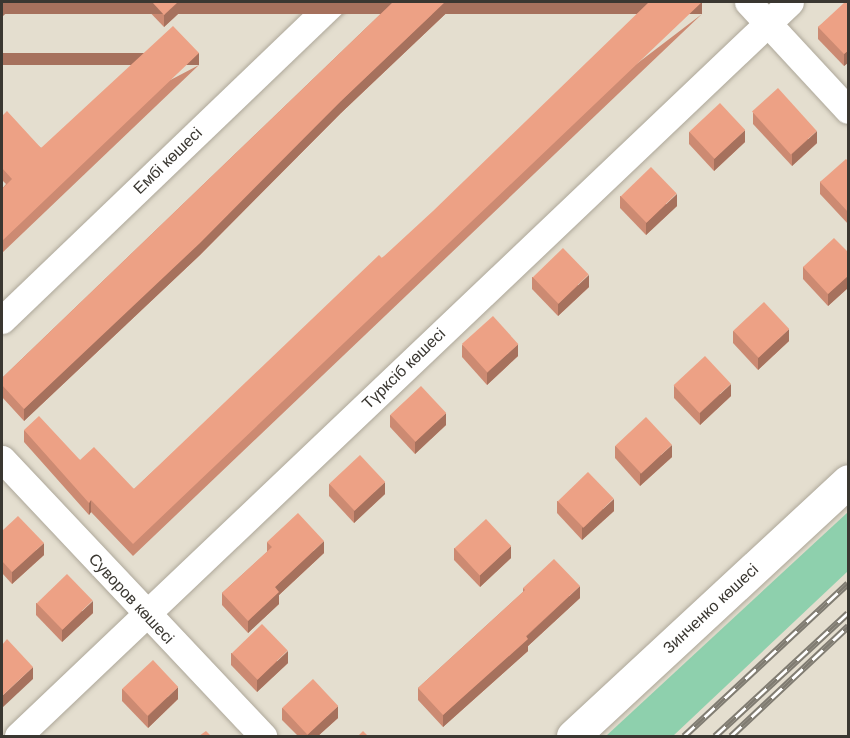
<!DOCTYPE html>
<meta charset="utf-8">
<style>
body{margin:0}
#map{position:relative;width:850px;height:738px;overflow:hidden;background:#e4decf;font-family:Helvetica,sans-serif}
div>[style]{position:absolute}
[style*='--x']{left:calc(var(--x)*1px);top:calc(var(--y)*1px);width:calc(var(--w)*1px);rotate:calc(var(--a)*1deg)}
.green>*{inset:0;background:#8ed0ad}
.roads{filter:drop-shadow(0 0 2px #ada799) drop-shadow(0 0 2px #ada799)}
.minor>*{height:27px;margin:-13.5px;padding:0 13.5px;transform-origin:13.5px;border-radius:13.5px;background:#fff}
.major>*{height:33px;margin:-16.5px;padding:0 16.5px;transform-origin:16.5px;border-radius:16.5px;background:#fff}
.rail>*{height:7px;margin-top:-3.5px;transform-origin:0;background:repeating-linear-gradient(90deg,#fff 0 14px,#807c72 0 28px);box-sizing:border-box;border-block:2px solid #807c72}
.wall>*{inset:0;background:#cc8a72}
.shaded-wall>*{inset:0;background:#a6715d;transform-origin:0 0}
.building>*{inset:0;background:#eda185;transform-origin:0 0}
span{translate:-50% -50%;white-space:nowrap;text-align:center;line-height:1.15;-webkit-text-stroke:4.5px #fff;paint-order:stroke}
.street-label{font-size:16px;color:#3a3731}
.frame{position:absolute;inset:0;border:3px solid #3a3731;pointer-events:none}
</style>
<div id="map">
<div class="green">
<div style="clip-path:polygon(848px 512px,848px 571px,673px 736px,606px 736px)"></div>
</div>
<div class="roads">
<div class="minor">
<div style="--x:748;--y:2;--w:147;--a:47.2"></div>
<div style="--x:2;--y:320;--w:460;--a:-43.8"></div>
<div style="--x:2;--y:459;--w:381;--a:46.7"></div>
<div style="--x:18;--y:736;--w:1065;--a:-43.55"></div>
</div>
<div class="major">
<div style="--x:573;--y:736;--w:375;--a:-42.8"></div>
</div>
</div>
<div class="rail">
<div style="--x:684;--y:736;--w:224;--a:-43"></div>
<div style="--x:715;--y:736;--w:181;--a:-42.8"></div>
<div style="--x:731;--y:736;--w:161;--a:-43.2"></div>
</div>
<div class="wall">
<div style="clip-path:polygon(140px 2px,191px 2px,164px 27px)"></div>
<div style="clip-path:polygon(393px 2px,458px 2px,341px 113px,200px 255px,24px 421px,2px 397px,2px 378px)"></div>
<div style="clip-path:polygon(849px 2px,849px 62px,844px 66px,818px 39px,818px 27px)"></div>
<div style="clip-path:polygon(702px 14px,133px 556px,91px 512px,89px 515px,24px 442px,24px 430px,134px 489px,382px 258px)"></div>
<div style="clip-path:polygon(199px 65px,2px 253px,2px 189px,6px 184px,2px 180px,2px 116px,41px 148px)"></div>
<div style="clip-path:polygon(753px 112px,817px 143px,792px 166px,753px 124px)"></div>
<div style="clip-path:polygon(689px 132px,745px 142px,714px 171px,689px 144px)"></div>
<div style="clip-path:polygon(849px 162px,849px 225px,820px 194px,820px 182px)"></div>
<div style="clip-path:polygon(620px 196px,677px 206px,646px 235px,620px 208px)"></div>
<div style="clip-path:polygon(849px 253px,849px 287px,828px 306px,803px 279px,803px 267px)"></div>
<div style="clip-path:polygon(532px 277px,589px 287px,558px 316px,532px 289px)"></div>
<div style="clip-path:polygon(733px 331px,789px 341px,758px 370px,733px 343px)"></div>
<div style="clip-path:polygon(462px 345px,518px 356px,487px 385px,462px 357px)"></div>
<div style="clip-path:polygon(674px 386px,731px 396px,700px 425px,674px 398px)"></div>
<div style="clip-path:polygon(390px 415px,446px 425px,415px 454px,390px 427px)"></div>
<div style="clip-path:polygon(615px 446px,672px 457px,640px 486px,615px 458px)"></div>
<div style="clip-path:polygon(329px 484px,385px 494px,354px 523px,329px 496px)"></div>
<div style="clip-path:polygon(557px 501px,614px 511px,582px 540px,557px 513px)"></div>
<div style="clip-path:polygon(2px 531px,44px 555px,12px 584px,2px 573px)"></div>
<div style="clip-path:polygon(267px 542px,324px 553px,279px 595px,279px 604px,248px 633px,222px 605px,222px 593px,267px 552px)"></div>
<div style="clip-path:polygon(454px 548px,511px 558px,480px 587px,454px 560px)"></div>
<div style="clip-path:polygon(523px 588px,580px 598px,528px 646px,528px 651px,443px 727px,418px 700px,418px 688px,523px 592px)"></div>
<div style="clip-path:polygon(36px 603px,93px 613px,62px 642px,36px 615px)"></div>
<div style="clip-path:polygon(231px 653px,288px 663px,257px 692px,231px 665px)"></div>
<div style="clip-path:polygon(122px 689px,178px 699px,148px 728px,122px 701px)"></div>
<div style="clip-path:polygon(282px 708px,338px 718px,318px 736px,298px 736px,282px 720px)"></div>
</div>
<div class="shaded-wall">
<div style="clip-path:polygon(5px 2px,18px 2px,2px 17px,2px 5px)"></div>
<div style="clip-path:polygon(178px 2px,191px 2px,164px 27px,164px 15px)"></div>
<div style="clip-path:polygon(445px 2px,458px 2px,341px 113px,200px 255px,24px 421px,24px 409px,341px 101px)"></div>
<div style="left:702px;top:2px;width:12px;height:786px;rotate:90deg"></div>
<div style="clip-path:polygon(849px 50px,849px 62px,844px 66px,844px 54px)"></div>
<div style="left:199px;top:53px;width:12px;height:272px;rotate:90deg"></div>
<div style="clip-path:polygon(745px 130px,745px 142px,714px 171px,714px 159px)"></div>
<div style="clip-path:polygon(817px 131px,817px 143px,792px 166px,792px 154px)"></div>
<div style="clip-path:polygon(677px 194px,677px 206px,646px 235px,646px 223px)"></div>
<div style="clip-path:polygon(589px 275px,589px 287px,558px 316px,558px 304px)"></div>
<div style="clip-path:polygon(849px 275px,849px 287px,828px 306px,828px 294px)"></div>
<div style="clip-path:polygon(789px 329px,789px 341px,758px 370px,758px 358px)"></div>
<div style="clip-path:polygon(518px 344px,518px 356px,487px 385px,487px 373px)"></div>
<div style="clip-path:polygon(731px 384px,731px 396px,700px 425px,700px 413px)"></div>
<div style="clip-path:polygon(446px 413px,446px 425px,415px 454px,415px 442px)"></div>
<div style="clip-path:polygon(672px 445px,672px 457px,640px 486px,640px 474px)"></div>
<div style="clip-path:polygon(385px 482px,385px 494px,354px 523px,354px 511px)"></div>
<div style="clip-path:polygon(614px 499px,614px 511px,582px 540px,582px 528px)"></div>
<div style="clip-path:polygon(91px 500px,91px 512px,89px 515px,89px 503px)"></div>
<div style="clip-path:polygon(324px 541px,324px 553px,279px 595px,279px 604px,248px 633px,248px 621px,275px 587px)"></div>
<div style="clip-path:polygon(44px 543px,44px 555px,12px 584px,12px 572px)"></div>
<div style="clip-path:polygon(511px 546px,511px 558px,480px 587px,480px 575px)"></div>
<div style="clip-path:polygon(580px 586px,580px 598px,528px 646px,528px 651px,443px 727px,443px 715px)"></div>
<div style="clip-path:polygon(93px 601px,93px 613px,62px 642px,62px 630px)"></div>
<div style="clip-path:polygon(288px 651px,288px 663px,257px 692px,257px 680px)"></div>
<div style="clip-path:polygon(33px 667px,33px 679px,2px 708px,2px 696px)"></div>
<div style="clip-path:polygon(178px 687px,178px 699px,148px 728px,148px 716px)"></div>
<div style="clip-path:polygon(338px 706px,338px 718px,318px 736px,307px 736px,307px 735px)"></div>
</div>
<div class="building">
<div style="clip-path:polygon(152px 2px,178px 2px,164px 15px)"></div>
<div style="clip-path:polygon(393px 2px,445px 2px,341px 101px,200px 243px,24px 409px,2px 385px,2px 378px)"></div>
<div style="clip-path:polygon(649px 2px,702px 2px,133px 544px,91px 500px,89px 503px,24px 430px,39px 416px,80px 460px,94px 447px,134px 489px,379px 255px,382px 258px,433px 211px)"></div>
<div style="clip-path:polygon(845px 2px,849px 2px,849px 50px,844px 54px,818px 27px)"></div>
<div style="clip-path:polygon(173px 26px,199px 53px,2px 241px,2px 189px,12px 179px,2px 168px,2px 116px,7px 111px,41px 148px)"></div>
<div style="left:778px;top:88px;width:58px;height:35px;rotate:48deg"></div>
<div style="left:720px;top:103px;width:37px;height:42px;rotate:47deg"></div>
<div style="clip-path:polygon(846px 159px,849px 162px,849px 213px,820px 182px)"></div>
<div style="left:651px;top:167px;width:37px;height:42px;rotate:46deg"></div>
<div style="clip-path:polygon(834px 238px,849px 253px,849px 275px,828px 294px,803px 267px)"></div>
<div style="left:563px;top:248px;width:37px;height:42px;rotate:46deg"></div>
<div style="left:764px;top:302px;width:37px;height:42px;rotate:47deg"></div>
<div style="left:493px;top:316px;width:38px;height:42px;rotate:48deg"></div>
<div style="left:705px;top:356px;width:38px;height:43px;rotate:47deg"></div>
<div style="left:421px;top:386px;width:37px;height:42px;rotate:47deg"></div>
<div style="left:646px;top:417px;width:38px;height:42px;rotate:47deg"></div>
<div style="left:360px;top:455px;width:37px;height:42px;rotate:47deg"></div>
<div style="left:588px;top:472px;width:37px;height:42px;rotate:46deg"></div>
<div style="clip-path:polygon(298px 513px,324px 541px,275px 587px,279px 592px,248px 621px,222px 593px,272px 547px,267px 542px)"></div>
<div style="clip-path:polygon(18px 516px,44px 543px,12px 572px,2px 561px,2px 531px)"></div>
<div style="left:486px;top:519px;width:37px;height:43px;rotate:47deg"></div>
<div style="clip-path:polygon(554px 559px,580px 586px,526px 636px,528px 639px,443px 715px,418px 688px,525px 590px,523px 588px)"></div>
<div style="left:67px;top:574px;width:37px;height:42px;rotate:46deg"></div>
<div style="left:262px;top:624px;width:37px;height:42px;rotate:46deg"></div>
<div style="clip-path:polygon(7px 639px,33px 667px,2px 696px,2px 645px)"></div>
<div style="left:153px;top:660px;width:37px;height:42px;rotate:47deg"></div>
<div style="left:313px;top:679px;width:37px;height:42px;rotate:47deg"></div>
<div style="clip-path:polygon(206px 731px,211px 736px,199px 736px)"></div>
<div style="clip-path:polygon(363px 731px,368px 736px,358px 736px)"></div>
</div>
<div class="street-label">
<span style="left:168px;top:161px;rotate:-44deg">Ембі көшесі</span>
<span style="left:404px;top:369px;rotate:-44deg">Түрксіб көшесі</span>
<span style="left:131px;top:599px;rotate:47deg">Суворов көшесі</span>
<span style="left:711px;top:609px;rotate:-43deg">Зинченко көшесі</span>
</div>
<div class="frame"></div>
</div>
